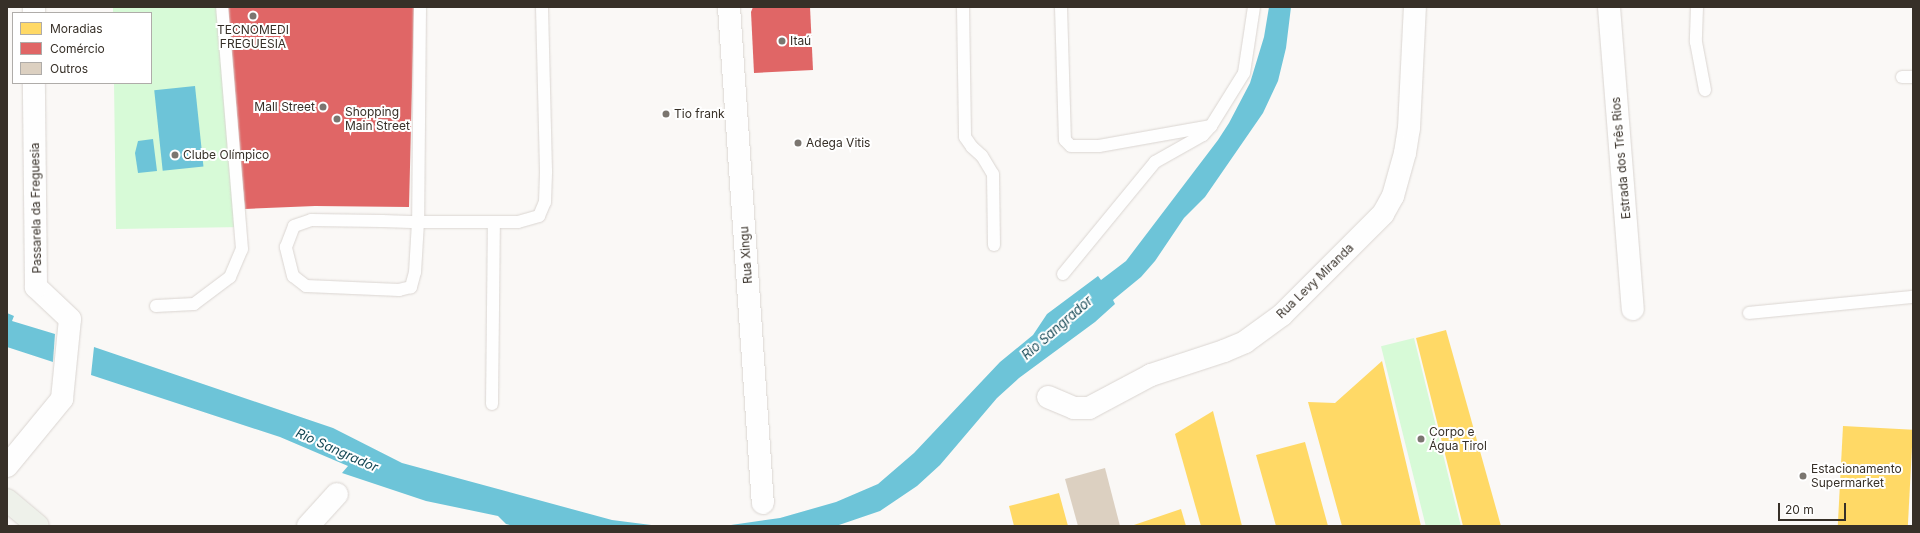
<!DOCTYPE html>
<meta charset="utf-8">
<style>
body{margin:0}
#map{position:relative;width:1920px;height:533px;overflow:hidden;background:#faf8f6;font-family:Inter,sans-serif}
div>[style]{position:absolute}
[style*='--x']{left:calc(var(--x)*1px);top:calc(var(--y)*1px);width:calc(var(--w)*1px);rotate:calc(var(--a)*1deg)}
.green>*{inset:0;background:#d7fad7;transform-origin:0 0}
.water>*{inset:0;background:#6dc4d8;transform-origin:0 0}
.homes>*{inset:0;background:#ffd966;transform-origin:0 0}
.shops>*{inset:0;background:#e06666}
.building>*{inset:0;background:#dcd0c1}
.roads{filter:drop-shadow(0 0 1px #dad5d1) drop-shadow(0 0 1px #dad5d1)}
.lane>*{height:12px;margin:-6px;padding:0 6px;transform-origin:6px;border-radius:6px;background:#fefefe}
.street>*{height:22px;margin:-11px;padding:0 11px;transform-origin:11px;border-radius:11px;background:#fefefe}
.primary>*{height:22px;margin:-11px;padding:0 11px;transform-origin:11px;border-radius:11px;background:#eef1ea}
.dots>*{width:11px;height:11px;translate:-50% -50%;box-sizing:border-box;border:2px solid #fff;border-radius:50%}
span{translate:-50% -50%;white-space:nowrap;text-align:center;line-height:1.15;-webkit-text-stroke:4px #fff;paint-order:stroke}
.poi-label{font-size:12px;color:#373028}
.left{translate:0 -50%;text-align:left}
.right{translate:-100% -50%;text-align:right}
.street-label{font-size:12px;color:#373028}
.water-label{font-size:13px;color:#154855;font-style:italic}
.frame{position:absolute;inset:0;border:8px solid #373028;pointer-events:none}
.legend{position:absolute;left:12px;top:12px;width:140px;height:72px;box-sizing:border-box;background:#fff;border:1px solid #afaca9;margin:0;padding:5px 7px;list-style:none;font-size:12px;color:#373028}
.legend li{display:flex;align-items:center;gap:8px;height:20px}
.legend b{width:20px;border:1px solid #afaca9}
.scale{position:absolute;left:1778px;top:503px;width:68px;height:18px;box-sizing:border-box;border:2px solid #373028;border-top:0;padding-left:5px;font-size:12px;line-height:14px;white-space:nowrap;color:#373028;-webkit-text-stroke:3px #fff;paint-order:stroke}
</style>
<div id="map">
<div class="green">
<div style="clip-path:polygon(113px 7px,217px 7px,243px 227px,116px 229px,114px 83px,151px 83px,151px 13px,113px 13px)"></div>
<div style="left:1414px;top:338px;width:194px;height:34px;rotate:76deg"></div>
</div>
<div class="water">
<div style="clip-path:polygon(1269px 7px,1291px 7px,1286px 48px,1278px 81px,1263px 113px,1205px 197px,1184px 218px,1155px 261px,1141px 277px,1113px 300px,1115px 304px,1095px 322px,1019px 378px,997px 398px,940px 465px,917px 486px,880px 511px,836px 526px,712px 526px,731px 525px,780px 518px,836px 502px,878px 484px,914px 453px,1000px 362px,1033px 335px,1047px 314px,1098px 276px,1101px 280px,1126px 261px,1218px 140px,1229px 123px,1250px 83px,1264px 37px)"></div>
<div style="left:195px;top:86px;width:81px;height:41px;rotate:84deg"></div>
<div style="clip-path:polygon(153px 139px,157px 171px,138px 173px,135px 153px,138px 141px)"></div>
<div style="clip-path:polygon(7px 313px,14px 316px,12px 321px,55px 334px,53px 362px,7px 347px)"></div>
<div style="clip-path:polygon(94px 347px,333px 428px,402px 463px,612px 520px,659px 526px,514px 526px,506px 524px,498px 516px,426px 501px,342px 473px,348px 466px,280px 437px,91px 375px)"></div>
</div>
<div class="homes">
<div style="clip-path:polygon(1446px 330px,1501px 526px,1463px 526px,1416px 338px)"></div>
<div style="clip-path:polygon(1382px 361px,1421px 526px,1342px 526px,1308px 402px,1335px 403px)"></div>
<div style="clip-path:polygon(1213px 411px,1242px 526px,1201px 526px,1175px 434px)"></div>
<div style="left:1843px;top:426px;width:70px;height:100px;rotate:3deg"></div>
<div style="clip-path:polygon(1305px 442px,1328px 526px,1276px 526px,1256px 455px)"></div>
<div style="clip-path:polygon(1059px 493px,1068px 526px,1014px 526px,1009px 506px)"></div>
<div style="clip-path:polygon(1181px 509px,1186px 526px,1131px 526px)"></div>
</div>
<div class="shops">
<div style="clip-path:polygon(224px 7px,414px 7px,409px 207px,315px 206px,245px 209px)"></div>
<div style="clip-path:polygon(753px 7px,810px 7px,813px 70px,754px 73px,751px 12px)"></div>
</div>
<div class="building">
<div style="clip-path:polygon(1105px 468px,1120px 526px,1078px 526px,1065px 479px)"></div>
</div>
<div class="roads">
<div class="lane">
<div style="--x:420;--y:7;--w:215;--a:90.5"></div>
<div style="--x:418;--y:222;--w:50;--a:93.4"></div>
<div style="--x:415;--y:272;--w:16;--a:105"></div>
<div style="--x:411;--y:287;--w:12;--a:166"></div>
<div style="--x:399;--y:290;--w:93;--a:-177.5"></div>
<div style="--x:306;--y:286;--w:16;--a:-142"></div>
<div style="--x:293;--y:276;--w:30;--a:-104"></div>
<div style="--x:286;--y:247;--w:22;--a:-69"></div>
<div style="--x:294;--y:226;--w:18;--a:-19"></div>
<div style="--x:311;--y:220;--w:71;--a:0.8"></div>
<div style="--x:382;--y:221;--w:36;--a:2"></div>
<div style="--x:418;--y:222;--w:100;--a:0"></div>
<div style="--x:518;--y:222;--w:22;--a:-16"></div>
<div style="--x:539;--y:216;--w:15;--a:-67"></div>
<div style="--x:545;--y:202;--w:31;--a:-88"></div>
<div style="--x:546;--y:171;--w:164;--a:-91.4"></div>
<div style="--x:963;--y:7;--w:130;--a:89.1"></div>
<div style="--x:965;--y:137;--w:12;--a:55"></div>
<div style="--x:972;--y:147;--w:13;--a:42"></div>
<div style="--x:982;--y:156;--w:21;--a:59"></div>
<div style="--x:993;--y:174;--w:71;--a:89.2"></div>
<div style="--x:1061;--y:7;--w:133;--a:88.3"></div>
<div style="--x:1065;--y:140;--w:8;--a:45"></div>
<div style="--x:1071;--y:146;--w:28;--a:0"></div>
<div style="--x:1099;--y:146;--w:114;--a:-10.1"></div>
<div style="--x:1697;--y:7;--w:35;--a:92"></div>
<div style="--x:1696;--y:42;--w:49;--a:79.4"></div>
<div style="--x:1902;--y:77;--w:11;--a:0"></div>
<div style="--x:1063;--y:274;--w:145;--a:-50.6"></div>
<div style="--x:1155;--y:162;--w:55;--a:-29.4"></div>
<div style="--x:1203;--y:135;--w:12;--a:-48"></div>
<div style="--x:1211;--y:126;--w:62;--a:-58.1"></div>
<div style="--x:1244;--y:73;--w:67;--a:-81.4"></div>
<div style="--x:156;--y:306;--w:38;--a:-3"></div>
<div style="--x:194;--y:304;--w:45;--a:-36.9"></div>
<div style="--x:230;--y:277;--w:30;--a:-67"></div>
<div style="--x:242;--y:249;--w:243;--a:-94.7"></div>
<div style="--x:1749;--y:313;--w:165;--a:-5.6"></div>
<div style="--x:492;--y:404;--w:182;--a:-89.4"></div>
</div>
<div class="street">
<div style="--x:34;--y:7;--w:6;--a:90"></div>
<div style="--x:729;--y:7;--w:497;--a:86.1"></div>
<div style="--x:1609;--y:7;--w:303;--a:85.5"></div>
<div style="--x:1048;--y:397;--w:28;--a:23"></div>
<div style="--x:1074;--y:408;--w:15;--a:0"></div>
<div style="--x:1089;--y:408;--w:70;--a:-28"></div>
<div style="--x:1151;--y:375;--w:77;--a:-18.2"></div>
<div style="--x:1224;--y:351;--w:23;--a:-23"></div>
<div style="--x:1245;--y:342;--w:46;--a:-36.1"></div>
<div style="--x:1282;--y:315;--w:143;--a:-45"></div>
<div style="--x:1383;--y:214;--w:21;--a:-61"></div>
<div style="--x:1393;--y:196;--w:45;--a:-74.4"></div>
<div style="--x:1405;--y:153;--w:25;--a:-81"></div>
<div style="--x:1409;--y:128;--w:121;--a:-87.2"></div>
<div style="--x:7;--y:466;--w:87;--a:-50.6"></div>
<div style="--x:62;--y:399;--w:80;--a:-84.3"></div>
<div style="--x:70;--y:319;--w:47;--a:-136.7"></div>
<div style="--x:36;--y:287;--w:204;--a:-90.6"></div>
<div style="--x:308;--y:526;--w:43;--a:-47.8"></div>
</div>
<div class="primary">
<div style="--x:7;--y:500;--w:40;--a:40"></div>
</div>
</div>
<div class="dots">
<div style="left:253px;top:16px;background:#7b7670"></div>
<div style="left:782px;top:41px;background:#7b7670"></div>
<div style="left:323px;top:107px;background:#7b7670"></div>
<div style="left:666px;top:114px;background:#7b7670"></div>
<div style="left:337px;top:119px;background:#7b7670"></div>
<div style="left:798px;top:143px;background:#7b7670"></div>
<div style="left:175px;top:155px;background:#7b7670"></div>
<div style="left:1421px;top:439px;background:#7b7670"></div>
<div style="left:1803px;top:476px;background:#7b7670"></div>
</div>
<div class="poi-label">
<span style="left:253px;top:37px">TECNOMEDI<br>FREGUESIA</span>
<span class="left" style="left:790px;top:41px">Itaú</span>
<span class="right" style="left:315px;top:107px">Mall Street</span>
<span class="left" style="left:345px;top:119px">Shopping<br>Main Street</span>
<span class="left" style="left:674px;top:114px">Tio frank</span>
<span class="left" style="left:806px;top:143px">Adega Vitis</span>
<span class="left" style="left:183px;top:155px">Clube Olímpico</span>
<span class="left" style="left:1429px;top:439px">Corpo e<br>Água Tirol</span>
<span class="left" style="left:1811px;top:476px">Estacionamento<br>Supermarket</span>
</div>
<div class="street-label">
<span style="left:1621px;top:158px;rotate:-95deg">Estrada dos Três Rios</span>
<span style="left:36px;top:208px;rotate:-91deg">Passarela da Freguesia</span>
<span style="left:746px;top:255px;rotate:-94deg">Rua Xingu</span>
<span style="left:1315px;top:281px;rotate:-44deg">Rua Levy Miranda</span>
</div>
<div class="water-label">
<span style="left:1057px;top:328px;rotate:-41deg">Rio Sangrador</span>
<span style="left:337px;top:450px;rotate:24deg">Rio Sangrador</span>
</div>
<div class="frame"></div>
<ul class="legend">
<li><b style="height:11px;background:#ffd966"></b>Moradias</li>
<li><b style="height:11px;background:#e06666"></b>Comércio</li>
<li><b style="height:11px;background:#dcd0c1"></b>Outros</li>
</ul>
<div class="scale">20 m</div>
</div>
